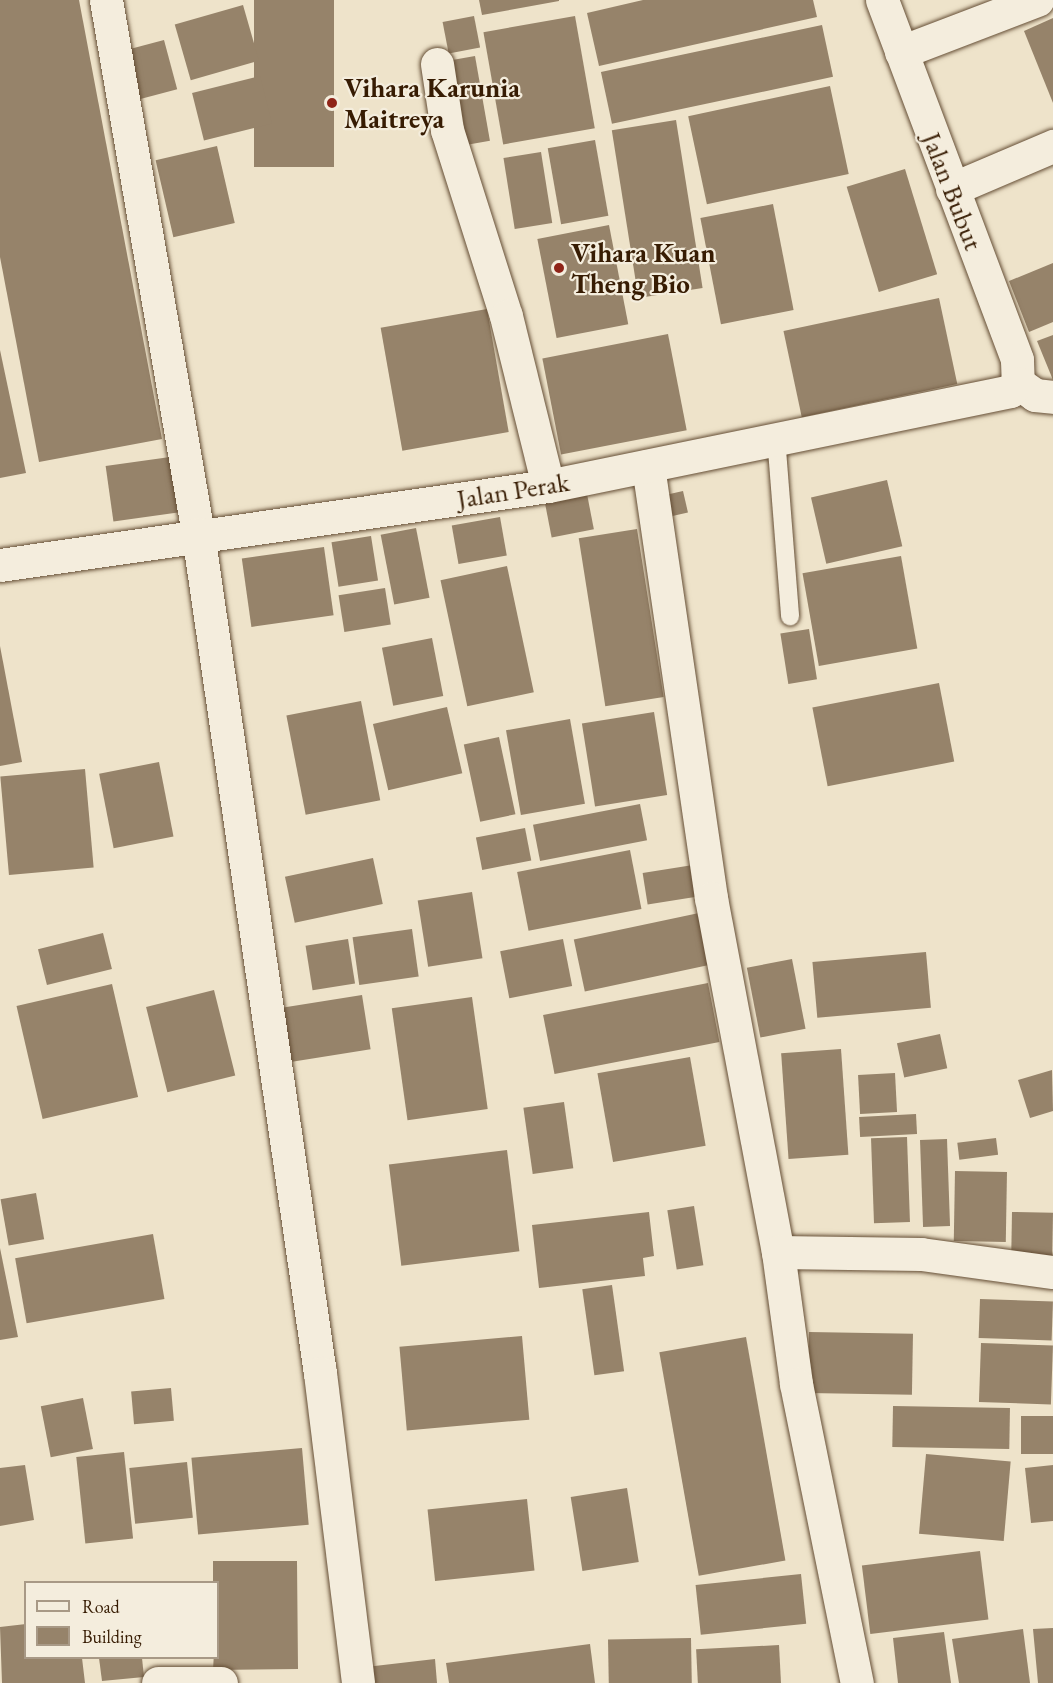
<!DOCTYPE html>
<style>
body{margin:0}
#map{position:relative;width:1053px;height:1683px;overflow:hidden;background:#eee3ca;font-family:"EB Garamond",serif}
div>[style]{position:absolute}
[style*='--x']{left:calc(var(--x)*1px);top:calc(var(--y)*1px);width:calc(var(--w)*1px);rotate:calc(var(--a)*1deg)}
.building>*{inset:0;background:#96836a;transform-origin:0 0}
.roads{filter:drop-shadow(0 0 2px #654e35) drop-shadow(0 0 2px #654e35)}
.lane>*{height:18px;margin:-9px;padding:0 9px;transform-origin:9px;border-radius:9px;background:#f4eddd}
.street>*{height:33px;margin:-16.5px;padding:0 16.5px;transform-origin:16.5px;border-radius:16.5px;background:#f4eddd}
.dots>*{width:16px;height:16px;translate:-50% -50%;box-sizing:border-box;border:3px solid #f4eddd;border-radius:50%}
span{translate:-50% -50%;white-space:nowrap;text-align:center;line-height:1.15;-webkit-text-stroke:4.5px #f4eddd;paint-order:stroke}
.poi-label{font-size:27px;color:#371c03;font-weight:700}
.left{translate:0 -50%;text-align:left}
.street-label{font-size:27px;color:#371c03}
.legend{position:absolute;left:24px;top:1581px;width:195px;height:78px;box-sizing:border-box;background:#f4eddd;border:2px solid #a89986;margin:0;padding:8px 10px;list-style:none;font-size:18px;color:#371c03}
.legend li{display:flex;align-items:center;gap:12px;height:30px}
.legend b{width:30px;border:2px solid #a89986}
</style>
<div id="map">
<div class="building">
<div style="clip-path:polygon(0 0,79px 0,162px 439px,39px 462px,0 257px)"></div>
<div style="left:254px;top:0;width:80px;height:167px"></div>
<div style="clip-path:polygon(479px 0,559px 0,559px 1px,482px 15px)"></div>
<div style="clip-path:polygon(643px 0,813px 0,817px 17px,599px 66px,587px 13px)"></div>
<div style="left:243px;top:5px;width:58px;height:71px;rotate:74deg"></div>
<div style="left:474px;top:16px;width:32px;height:32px;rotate:79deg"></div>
<div style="left:575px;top:16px;width:114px;height:93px;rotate:80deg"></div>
<div style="clip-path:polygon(1053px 18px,1053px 103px,1024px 31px)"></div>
<div style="left:822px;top:25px;width:53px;height:226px;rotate:78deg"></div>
<div style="left:164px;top:40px;width:51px;height:41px;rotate:75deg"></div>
<div style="left:475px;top:56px;width:86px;height:23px;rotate:80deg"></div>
<div style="left:260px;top:76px;width:49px;height:70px;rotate:76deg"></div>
<div style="left:830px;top:86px;width:90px;height:145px;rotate:78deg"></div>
<div style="left:676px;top:120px;width:170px;height:65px;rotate:81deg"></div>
<div style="left:595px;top:140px;width:77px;height:48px;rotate:80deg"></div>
<div style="left:217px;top:146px;width:79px;height:63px;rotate:77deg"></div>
<div style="left:541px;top:152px;width:72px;height:38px;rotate:81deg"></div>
<div style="left:905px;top:169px;width:110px;height:61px;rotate:73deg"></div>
<div style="left:773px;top:204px;width:108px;height:74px;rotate:79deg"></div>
<div style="left:609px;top:225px;width:101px;height:73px;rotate:79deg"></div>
<div style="clip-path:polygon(1053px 263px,1053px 322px,1029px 332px,1009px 281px)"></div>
<div style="left:939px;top:298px;width:88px;height:159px;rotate:78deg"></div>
<div style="left:487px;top:309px;width:125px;height:108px;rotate:80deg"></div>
<div style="left:668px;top:334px;width:98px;height:128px;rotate:79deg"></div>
<div style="clip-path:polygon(1053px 335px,1053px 380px,1037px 341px)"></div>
<div style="clip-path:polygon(0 350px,26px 473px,0 478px)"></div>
<div style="left:170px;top:457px;width:56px;height:65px;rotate:82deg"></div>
<div style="left:887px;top:480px;width:68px;height:78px;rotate:77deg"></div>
<div style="left:683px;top:491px;width:22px;height:17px;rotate:77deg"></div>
<div style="left:587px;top:494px;width:36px;height:43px;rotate:79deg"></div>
<div style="left:500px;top:517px;width:39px;height:49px;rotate:80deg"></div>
<div style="left:416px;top:528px;width:71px;height:36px;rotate:79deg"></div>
<div style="left:637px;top:529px;width:170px;height:59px;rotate:81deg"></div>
<div style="left:371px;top:536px;width:45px;height:40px;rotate:81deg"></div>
<div style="left:324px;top:547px;width:69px;height:83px;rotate:82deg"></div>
<div style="left:901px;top:556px;width:94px;height:100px;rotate:80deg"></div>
<div style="left:507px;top:566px;width:129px;height:68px;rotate:78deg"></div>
<div style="left:385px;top:588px;width:37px;height:47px;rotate:81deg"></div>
<div style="left:809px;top:629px;width:51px;height:29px;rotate:81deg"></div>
<div style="left:432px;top:638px;width:59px;height:51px;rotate:79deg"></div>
<div style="clip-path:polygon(0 646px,22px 762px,0 766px)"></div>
<div style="left:939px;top:683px;width:80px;height:129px;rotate:79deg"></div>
<div style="left:361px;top:701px;width:101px;height:76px;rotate:79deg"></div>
<div style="left:447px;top:707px;width:68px;height:76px;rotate:77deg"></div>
<div style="left:654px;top:712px;width:84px;height:73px;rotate:81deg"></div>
<div style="left:570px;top:719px;width:86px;height:65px;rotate:80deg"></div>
<div style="left:499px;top:737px;width:79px;height:36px;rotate:78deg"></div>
<div style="left:159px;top:762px;width:76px;height:61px;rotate:79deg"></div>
<div style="left:85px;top:769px;width:99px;height:85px;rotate:85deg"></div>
<div style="left:640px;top:804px;width:37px;height:109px;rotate:79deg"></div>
<div style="left:525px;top:828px;width:33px;height:50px;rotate:79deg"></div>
<div style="left:630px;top:850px;width:60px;height:115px;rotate:79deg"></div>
<div style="left:373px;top:858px;width:47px;height:90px;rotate:78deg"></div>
<div style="left:693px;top:865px;width:32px;height:51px;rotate:81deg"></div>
<div style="left:472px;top:892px;width:67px;height:55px;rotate:81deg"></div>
<div style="left:699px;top:913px;width:53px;height:128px;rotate:78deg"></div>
<div style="left:412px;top:929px;width:48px;height:60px;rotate:82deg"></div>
<div style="left:103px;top:933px;width:37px;height:67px;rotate:76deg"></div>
<div style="left:348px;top:939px;width:45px;height:43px;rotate:81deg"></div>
<div style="left:563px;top:939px;width:48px;height:64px;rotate:79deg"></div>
<div style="left:926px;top:952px;width:56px;height:114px;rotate:85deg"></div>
<div style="left:792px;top:959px;width:71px;height:46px;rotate:79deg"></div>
<div style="left:708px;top:983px;width:60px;height:168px;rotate:79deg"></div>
<div style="left:112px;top:984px;width:116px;height:98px;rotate:77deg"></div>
<div style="left:214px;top:990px;width:88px;height:70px;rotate:76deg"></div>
<div style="left:362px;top:995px;width:55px;height:81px;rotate:81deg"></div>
<div style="left:472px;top:997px;width:113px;height:81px;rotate:82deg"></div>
<div style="left:940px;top:1034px;width:35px;height:44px;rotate:78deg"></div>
<div style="left:841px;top:1049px;width:106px;height:60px;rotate:86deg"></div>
<div style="left:690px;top:1057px;width:90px;height:94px;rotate:80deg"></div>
<div style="clip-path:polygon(1052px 1070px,1053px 1111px,1030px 1118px,1018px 1080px)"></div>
<div style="left:895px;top:1073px;width:39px;height:37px;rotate:87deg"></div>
<div style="left:564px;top:1102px;width:67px;height:41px;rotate:82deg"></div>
<div style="left:916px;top:1114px;width:20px;height:57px;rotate:87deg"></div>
<div style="left:907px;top:1137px;width:85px;height:36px;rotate:88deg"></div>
<div style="left:996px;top:1138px;width:17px;height:39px;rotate:83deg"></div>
<div style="left:947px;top:1139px;width:87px;height:27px;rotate:88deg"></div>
<div style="left:507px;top:1150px;width:102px;height:119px;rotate:83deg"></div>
<div style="left:955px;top:1171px;width:52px;height:70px;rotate:1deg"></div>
<div style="left:36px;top:1193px;width:47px;height:36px;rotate:80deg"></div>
<div style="left:694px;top:1206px;width:60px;height:27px;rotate:81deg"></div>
<div style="clip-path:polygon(649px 1212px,654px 1256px,643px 1258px,645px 1276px,539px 1288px,532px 1225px)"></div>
<div style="left:1012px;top:1212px;width:41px;height:50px;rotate:1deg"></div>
<div style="left:153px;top:1234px;width:66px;height:140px;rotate:80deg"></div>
<div style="clip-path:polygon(0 1248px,18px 1337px,0 1340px)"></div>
<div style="left:612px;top:1285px;width:87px;height:30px;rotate:82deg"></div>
<div style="left:980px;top:1299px;width:73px;height:39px;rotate:2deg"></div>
<div style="left:809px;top:1332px;width:104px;height:61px;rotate:1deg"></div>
<div style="left:522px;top:1336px;width:84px;height:123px;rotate:85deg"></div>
<div style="left:746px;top:1337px;width:227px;height:88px;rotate:80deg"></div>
<div style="left:981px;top:1343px;width:72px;height:59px;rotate:2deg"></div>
<div style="left:171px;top:1388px;width:33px;height:40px;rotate:85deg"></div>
<div style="left:83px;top:1398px;width:52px;height:43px;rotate:79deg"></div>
<div style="left:893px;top:1406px;width:117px;height:41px;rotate:1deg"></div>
<div style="left:1053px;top:1416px;width:38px;height:32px;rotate:90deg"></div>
<div style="left:302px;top:1448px;width:77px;height:111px;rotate:85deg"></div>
<div style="left:124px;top:1452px;width:87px;height:48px;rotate:84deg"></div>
<div style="left:926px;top:1454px;width:85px;height:80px;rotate:5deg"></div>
<div style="left:187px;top:1462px;width:56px;height:58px;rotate:84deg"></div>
<div style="clip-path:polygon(25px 1465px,34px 1520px,0 1526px,0 1468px)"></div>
<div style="clip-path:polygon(1053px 1465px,1053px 1521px,1031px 1523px,1025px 1468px)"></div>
<div style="left:627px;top:1488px;width:75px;height:57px;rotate:81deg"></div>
<div style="left:527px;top:1499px;width:72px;height:100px;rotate:84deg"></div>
<div style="left:980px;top:1551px;width:69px;height:119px;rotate:83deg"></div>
<div style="clip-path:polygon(213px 1561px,297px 1561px,298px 1669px,213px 1670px,218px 1582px,213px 1582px)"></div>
<div style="left:801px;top:1574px;width:50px;height:106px;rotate:84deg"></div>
<div style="clip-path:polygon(26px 1624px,26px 1658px,82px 1658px,85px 1683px,2px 1683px,0 1627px)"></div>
<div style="clip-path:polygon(1053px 1628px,1053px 1683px,1038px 1683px,1033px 1629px)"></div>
<div style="clip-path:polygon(1023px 1629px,1030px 1683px,959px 1683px,952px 1639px)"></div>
<div style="clip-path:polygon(944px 1632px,951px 1683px,898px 1683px,893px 1638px)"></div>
<div style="left:691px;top:1638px;width:45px;height:83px;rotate:89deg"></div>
<div style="clip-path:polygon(590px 1644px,595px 1683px,449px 1683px,446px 1663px)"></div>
<div style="left:779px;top:1645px;width:38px;height:83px;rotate:87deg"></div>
<div style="clip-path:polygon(99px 1658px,142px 1658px,144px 1677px,102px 1681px)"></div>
<div style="clip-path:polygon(435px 1659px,437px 1683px,368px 1683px,366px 1667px)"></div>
</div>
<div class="roads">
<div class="lane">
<div style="--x:776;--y:437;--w:180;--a:85.5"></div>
</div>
<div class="street">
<div style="--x:106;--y:0;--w:542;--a:80.22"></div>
<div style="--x:198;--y:534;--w:848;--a:81.73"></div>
<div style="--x:320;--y:1373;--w:312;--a:83"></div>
<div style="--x:882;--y:0;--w:384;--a:69.4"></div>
<div style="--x:1017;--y:360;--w:23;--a:88"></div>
<div style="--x:901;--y:52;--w:146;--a:-20.9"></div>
<div style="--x:437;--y:64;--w:67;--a:81.4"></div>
<div style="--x:447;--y:130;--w:195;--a:72.4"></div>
<div style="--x:506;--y:316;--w:175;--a:76.1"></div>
<div style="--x:952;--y:189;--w:110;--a:-23.1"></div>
<div style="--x:1018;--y:383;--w:21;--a:35"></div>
<div style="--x:1035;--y:395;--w:18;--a:6"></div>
<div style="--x:648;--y:466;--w:437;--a:81.7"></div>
<div style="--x:711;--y:898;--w:360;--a:79.3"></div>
<div style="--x:778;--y:1252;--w:133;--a:82.2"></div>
<div style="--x:796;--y:1384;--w:305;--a:78.5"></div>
<div style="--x:0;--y:565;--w:554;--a:-8.2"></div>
<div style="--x:548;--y:486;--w:472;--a:-11.6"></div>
<div style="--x:1010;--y:391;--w:11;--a:-45"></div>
<div style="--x:778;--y:1252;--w:143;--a:0.8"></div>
<div style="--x:921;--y:1254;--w:133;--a:7.8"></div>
<div style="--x:158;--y:1683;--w:63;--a:0"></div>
</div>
</div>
<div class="dots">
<div style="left:332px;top:103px;background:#8f2418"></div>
<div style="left:559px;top:268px;background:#8f2418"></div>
</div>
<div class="poi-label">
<span class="left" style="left:344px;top:103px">Vihara Karunia<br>Maitreya</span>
<span class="left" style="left:571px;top:268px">Vihara Kuan<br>Theng Bio</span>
</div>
<div class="street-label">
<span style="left:953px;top:191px;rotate:69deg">Jalan Bubut</span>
<span style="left:513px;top:490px;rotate:-9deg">Jalan Perak</span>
</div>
<ul class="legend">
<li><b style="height:8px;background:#f4eddd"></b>Road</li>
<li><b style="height:16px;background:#96836a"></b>Building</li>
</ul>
</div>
